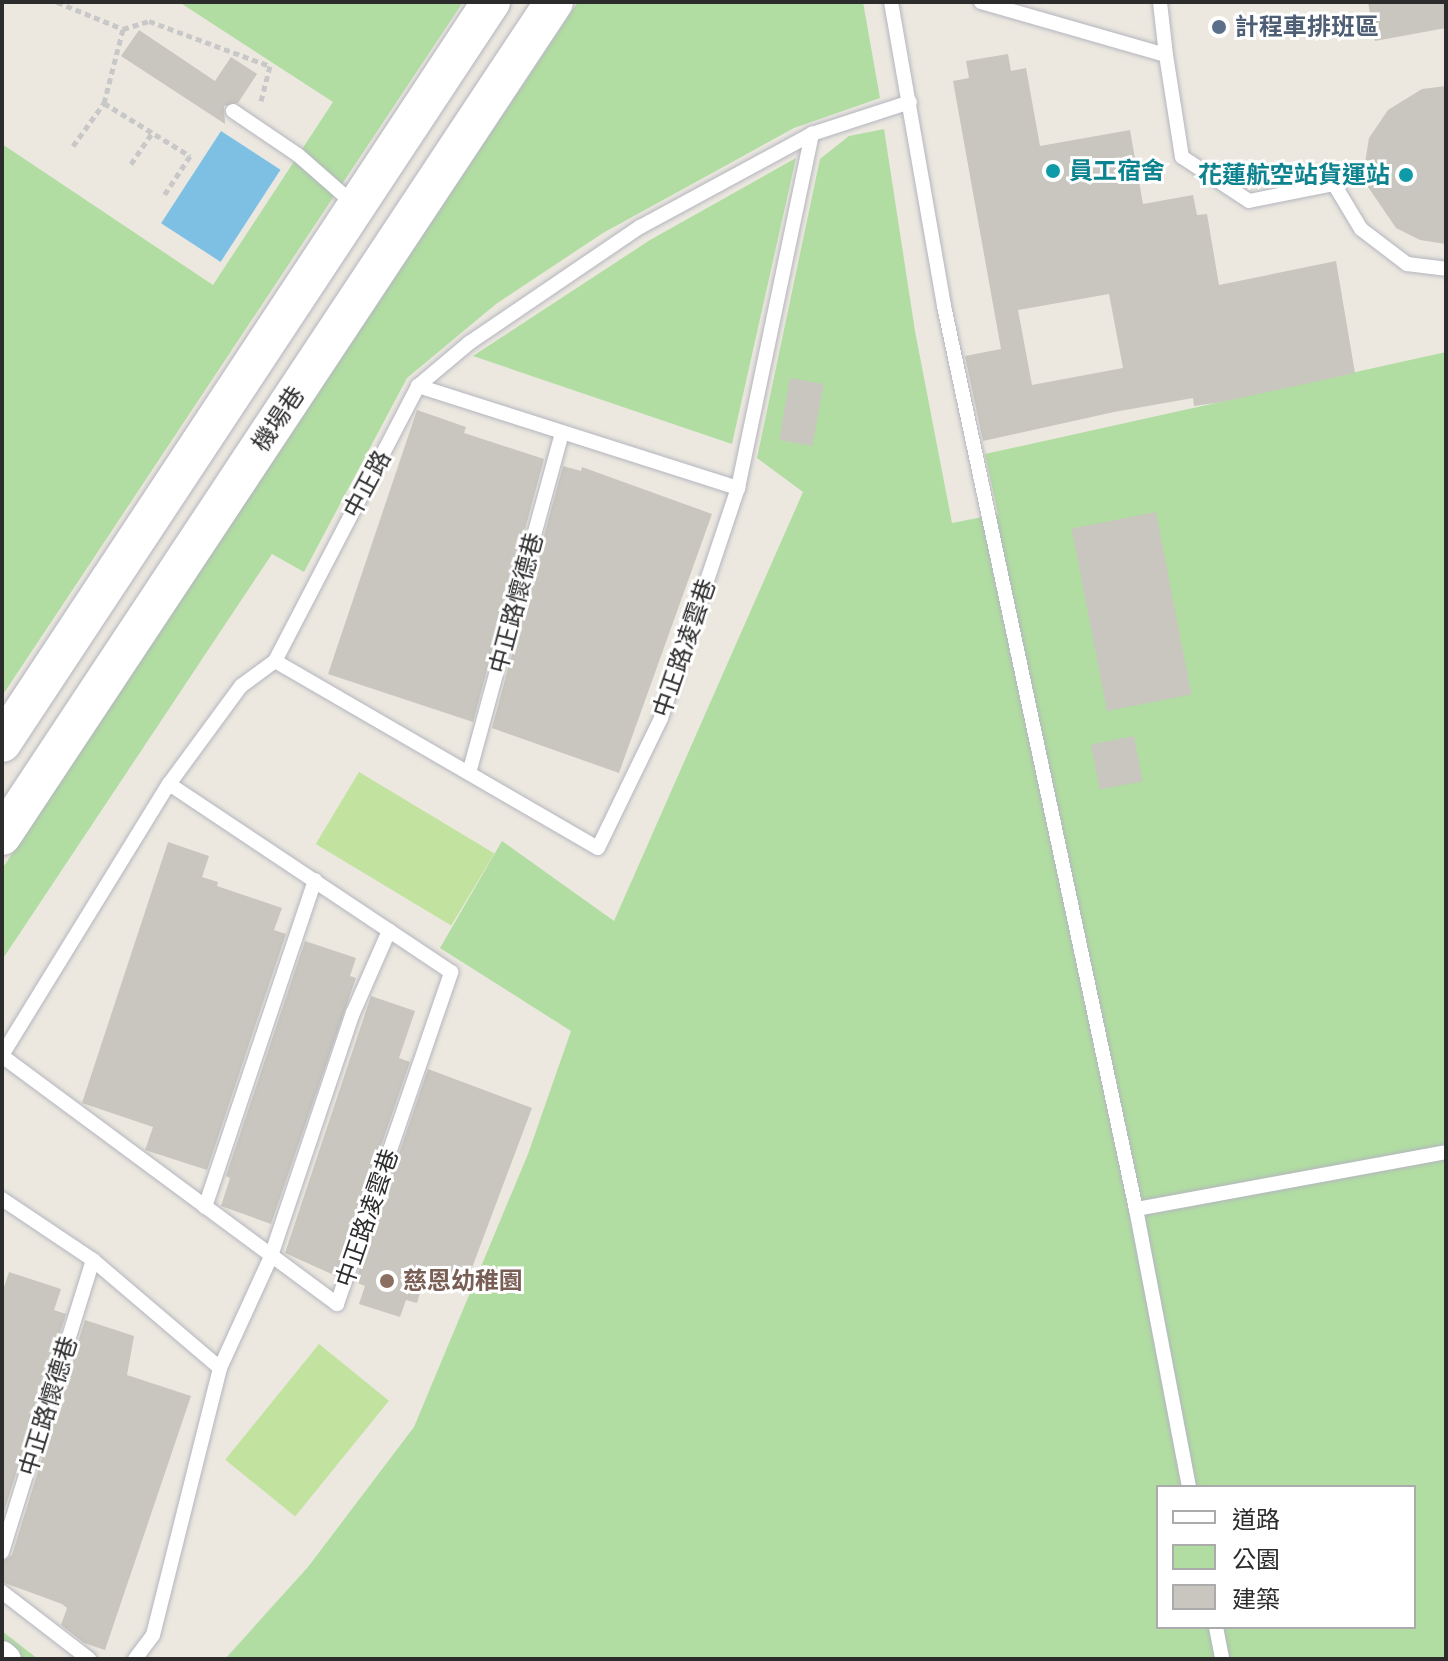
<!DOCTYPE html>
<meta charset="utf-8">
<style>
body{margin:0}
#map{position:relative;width:1448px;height:1661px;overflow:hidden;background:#ece8e0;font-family:"Public Sans","Noto Sans TC",sans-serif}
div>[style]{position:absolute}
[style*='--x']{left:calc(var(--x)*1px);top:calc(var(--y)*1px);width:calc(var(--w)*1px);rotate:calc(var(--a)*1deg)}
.green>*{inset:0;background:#b1dda2}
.pitch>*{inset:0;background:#c1e39f;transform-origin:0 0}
.water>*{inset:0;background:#7ec0e4;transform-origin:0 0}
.building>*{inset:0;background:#c8c6be;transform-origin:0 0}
.path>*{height:5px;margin-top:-2.5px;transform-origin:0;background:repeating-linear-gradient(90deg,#c8c8c8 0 6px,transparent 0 10px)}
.roads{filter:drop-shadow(0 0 2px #b4b5be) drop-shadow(0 0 2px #b4b5be)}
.lane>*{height:14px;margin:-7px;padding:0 7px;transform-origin:7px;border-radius:7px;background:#fff}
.street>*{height:28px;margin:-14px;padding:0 14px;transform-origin:14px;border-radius:14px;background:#fff}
.secondary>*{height:38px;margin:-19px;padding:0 19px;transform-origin:19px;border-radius:19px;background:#fff}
.dots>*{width:22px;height:22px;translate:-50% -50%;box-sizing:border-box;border:4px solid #fff;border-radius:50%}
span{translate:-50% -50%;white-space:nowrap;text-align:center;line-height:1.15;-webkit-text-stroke:6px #fff;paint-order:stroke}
.service-label{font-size:24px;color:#4e5e75;font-weight:700}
.left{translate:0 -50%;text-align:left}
.culture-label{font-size:24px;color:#0d838f;font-weight:700}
.right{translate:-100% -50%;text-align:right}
.street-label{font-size:24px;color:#2c2c2c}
.education-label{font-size:24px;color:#785e54;font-weight:700}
.frame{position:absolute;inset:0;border:4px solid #2c2c2c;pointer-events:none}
.legend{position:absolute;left:1156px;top:1485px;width:260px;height:144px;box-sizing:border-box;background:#fff;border:2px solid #ababab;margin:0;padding:10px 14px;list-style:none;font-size:24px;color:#2c2c2c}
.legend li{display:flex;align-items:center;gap:16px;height:40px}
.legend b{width:40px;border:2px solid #ababab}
</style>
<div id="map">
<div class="green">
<div style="clip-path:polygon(179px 2px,463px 2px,2px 696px,2px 144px,213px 285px,333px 102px)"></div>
<div style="clip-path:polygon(578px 2px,863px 2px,880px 98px,794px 128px,603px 233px,496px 304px,407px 378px,304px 572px,272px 554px,2px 960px,2px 869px)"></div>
<div style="clip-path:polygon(evenodd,884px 129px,915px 331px,952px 523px,998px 514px,985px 454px,1446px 352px,1446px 1659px,225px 1659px,308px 1567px,414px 1427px,528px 1154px,571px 1031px,440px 948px,502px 841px,614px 921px,803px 492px,757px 458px,820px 159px,849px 136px,884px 129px,1158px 1487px,1414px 1487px,1414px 1627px,1158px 1627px,1158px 1487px)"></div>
<div style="clip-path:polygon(796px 158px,732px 444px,473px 356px,650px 240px)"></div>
<div style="clip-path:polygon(2px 1631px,38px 1659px,2px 1659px)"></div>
</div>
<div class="pitch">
<div style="left:359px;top:772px;width:158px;height:84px;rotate:31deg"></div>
<div style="left:319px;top:1344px;width:90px;height:149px;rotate:39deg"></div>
</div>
<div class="water">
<div style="left:221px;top:131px;width:71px;height:110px;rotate:33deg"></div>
</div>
<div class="building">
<div style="clip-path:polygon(1368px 2px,1446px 2px,1446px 28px,1375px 41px)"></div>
<div style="clip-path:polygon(139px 30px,215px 81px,231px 57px,257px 74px,238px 103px,224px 106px,225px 124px,121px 56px)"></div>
<div style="clip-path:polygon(evenodd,1008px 54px,1011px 71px,1026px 68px,1040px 146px,1130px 130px,1143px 204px,1193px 195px,1197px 215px,1207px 214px,1219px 285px,1336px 261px,1355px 373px,1222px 402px,1194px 406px,1193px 398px,1114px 412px,983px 441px,965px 356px,1001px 349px,953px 81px,969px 78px,966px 61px,1008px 54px,1109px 294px,1123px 368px,1032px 385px,1018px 310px,1109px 294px)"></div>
<div style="clip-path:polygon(1446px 86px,1446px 244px,1420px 240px,1396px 228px,1368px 187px,1365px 163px,1369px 138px,1388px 110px,1422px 89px)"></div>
<div style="left:790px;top:378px;width:34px;height:63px;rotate:10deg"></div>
<div style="clip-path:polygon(417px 410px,466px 427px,464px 433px,544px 459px,473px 722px,328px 674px)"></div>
<div style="clip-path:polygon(563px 466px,581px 471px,582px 467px,712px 514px,619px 773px,492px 728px)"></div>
<div style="left:1156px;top:512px;width:186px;height:86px;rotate:79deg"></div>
<div style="left:1134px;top:736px;width:46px;height:44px;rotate:79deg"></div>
<div style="clip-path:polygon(168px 842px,209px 856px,202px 877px,218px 882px,217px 886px,282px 908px,274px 930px,286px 934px,207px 1170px,145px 1150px,153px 1127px,82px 1103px)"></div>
<div style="clip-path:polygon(305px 941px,356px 958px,350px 976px,356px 978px,271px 1224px,221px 1206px,230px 1178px,226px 1176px)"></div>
<div style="clip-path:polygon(371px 996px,415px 1011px,399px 1058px,410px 1062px,336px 1276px,285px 1253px)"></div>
<div style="clip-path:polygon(428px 1069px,532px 1108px,467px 1281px,428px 1266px,417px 1303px,406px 1300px,400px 1317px,359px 1304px,365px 1286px,355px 1282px)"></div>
<div style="clip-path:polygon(9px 1272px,61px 1289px,54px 1310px,66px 1314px,2px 1518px,2px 1293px)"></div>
<div style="clip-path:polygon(85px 1320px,134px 1336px,127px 1375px,191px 1396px,105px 1650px,84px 1643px,61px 1625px,67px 1608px,62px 1604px,2px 1582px,2px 1562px,12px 1555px)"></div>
</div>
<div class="path">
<div style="--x:57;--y:2;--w:71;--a:22.2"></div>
<div style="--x:104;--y:103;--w:101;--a:31.6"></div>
<div style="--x:190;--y:156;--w:49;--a:123.4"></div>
<div style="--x:73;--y:146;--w:53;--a:-54.2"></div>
<div style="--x:104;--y:103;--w:76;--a:-75.6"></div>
<div style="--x:123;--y:29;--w:27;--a:-17"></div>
<div style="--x:149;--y:21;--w:129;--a:20.4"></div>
<div style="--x:270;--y:66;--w:40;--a:104.4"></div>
<div style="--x:131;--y:164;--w:37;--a:-56"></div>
</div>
<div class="roads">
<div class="lane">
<div style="--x:891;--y:2;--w:309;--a:80.1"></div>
<div style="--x:944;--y:306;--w:923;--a:78"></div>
<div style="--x:1136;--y:1209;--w:283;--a:79.2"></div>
<div style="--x:981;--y:2;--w:192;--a:16"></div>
<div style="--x:1166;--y:55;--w:53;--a:-96.5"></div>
<div style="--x:1166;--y:55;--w:103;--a:81.1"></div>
<div style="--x:1182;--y:157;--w:80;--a:33.3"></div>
<div style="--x:1249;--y:201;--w:87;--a:-11.3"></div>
<div style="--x:1334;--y:184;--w:52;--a:59"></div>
<div style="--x:1361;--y:229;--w:58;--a:37.3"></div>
<div style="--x:1407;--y:264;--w:39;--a:7"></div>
<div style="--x:233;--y:111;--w:78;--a:34.1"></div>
<div style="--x:298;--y:155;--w:77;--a:41.3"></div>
<div style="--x:418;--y:386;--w:336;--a:17.7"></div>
<div style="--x:275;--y:661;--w:373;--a:30.1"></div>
<div style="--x:598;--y:848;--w:144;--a:-64.1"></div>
<div style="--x:661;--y:718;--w:243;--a:-71.5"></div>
<div style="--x:738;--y:488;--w:362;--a:-78.2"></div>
<div style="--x:469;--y:773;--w:353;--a:-74.7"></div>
<div style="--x:2;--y:1055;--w:318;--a:-58.4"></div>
<div style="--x:169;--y:784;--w:122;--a:-53.7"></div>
<div style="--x:241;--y:686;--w:42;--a:-36.3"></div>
<div style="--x:275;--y:661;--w:310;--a:-62.5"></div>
<div style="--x:418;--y:386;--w:67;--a:-40.1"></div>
<div style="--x:469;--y:343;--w:207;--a:-34.2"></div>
<div style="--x:640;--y:227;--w:196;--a:-28.4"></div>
<div style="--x:812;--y:134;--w:103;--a:-18.1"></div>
<div style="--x:2;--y:1056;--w:417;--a:36.5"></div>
<div style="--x:337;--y:1304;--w:351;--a:-71"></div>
<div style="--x:451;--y:972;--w:339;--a:-146.3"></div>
<div style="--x:2;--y:1199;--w:110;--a:33.8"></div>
<div style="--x:93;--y:1260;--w:167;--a:40.4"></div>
<div style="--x:205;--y:1207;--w:345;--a:-71.4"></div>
<div style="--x:1136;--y:1209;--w:315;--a:-10.4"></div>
<div style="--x:2;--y:1552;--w:306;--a:-72.7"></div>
<div style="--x:2;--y:1592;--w:110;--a:37.6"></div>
<div style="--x:1216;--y:1627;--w:33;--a:79"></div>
<div style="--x:135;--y:1659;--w:30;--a:-53"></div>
<div style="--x:153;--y:1635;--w:275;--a:-75.9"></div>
<div style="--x:220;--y:1368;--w:120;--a:-65.4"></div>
<div style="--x:270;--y:1259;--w:260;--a:-71.4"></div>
<div style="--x:353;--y:1013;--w:90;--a:-66.3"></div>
</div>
<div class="street">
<div style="--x:2;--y:1655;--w:6;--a:39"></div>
</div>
<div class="secondary">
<div style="--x:2;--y:743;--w:888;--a:-56.58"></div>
<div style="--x:2;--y:836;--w:1000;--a:-56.5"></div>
</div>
</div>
<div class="dots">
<div style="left:1219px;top:27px;background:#5c6f8a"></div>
<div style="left:1053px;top:171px;background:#0f9aa8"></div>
<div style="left:1406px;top:175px;background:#0f9aa8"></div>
<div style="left:387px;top:1281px;background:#8d6e63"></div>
</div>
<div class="service-label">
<span class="left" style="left:1235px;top:27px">計程車排班區</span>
</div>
<div class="culture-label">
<span class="left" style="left:1069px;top:171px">員工宿舍</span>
<span class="right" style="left:1390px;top:175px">花蓮航空站貨運站</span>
</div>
<div class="street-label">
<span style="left:278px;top:419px;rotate:-56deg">機場巷</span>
<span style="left:367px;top:484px;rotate:-62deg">中正路</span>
<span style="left:516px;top:603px;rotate:-75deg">中正路懷德巷</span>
<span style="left:684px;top:648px;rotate:-71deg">中正路凌雲巷</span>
<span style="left:367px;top:1218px;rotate:-71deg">中正路凌雲巷</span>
<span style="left:48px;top:1406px;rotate:-73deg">中正路懷德巷</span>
</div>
<div class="education-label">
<span class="left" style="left:403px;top:1281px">慈恩幼稚園</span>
</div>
<div class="frame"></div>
<ul class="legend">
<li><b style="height:10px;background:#fff"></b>道路</li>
<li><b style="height:22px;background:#b1dda2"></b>公園</li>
<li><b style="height:22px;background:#c8c6be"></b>建築</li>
</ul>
</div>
